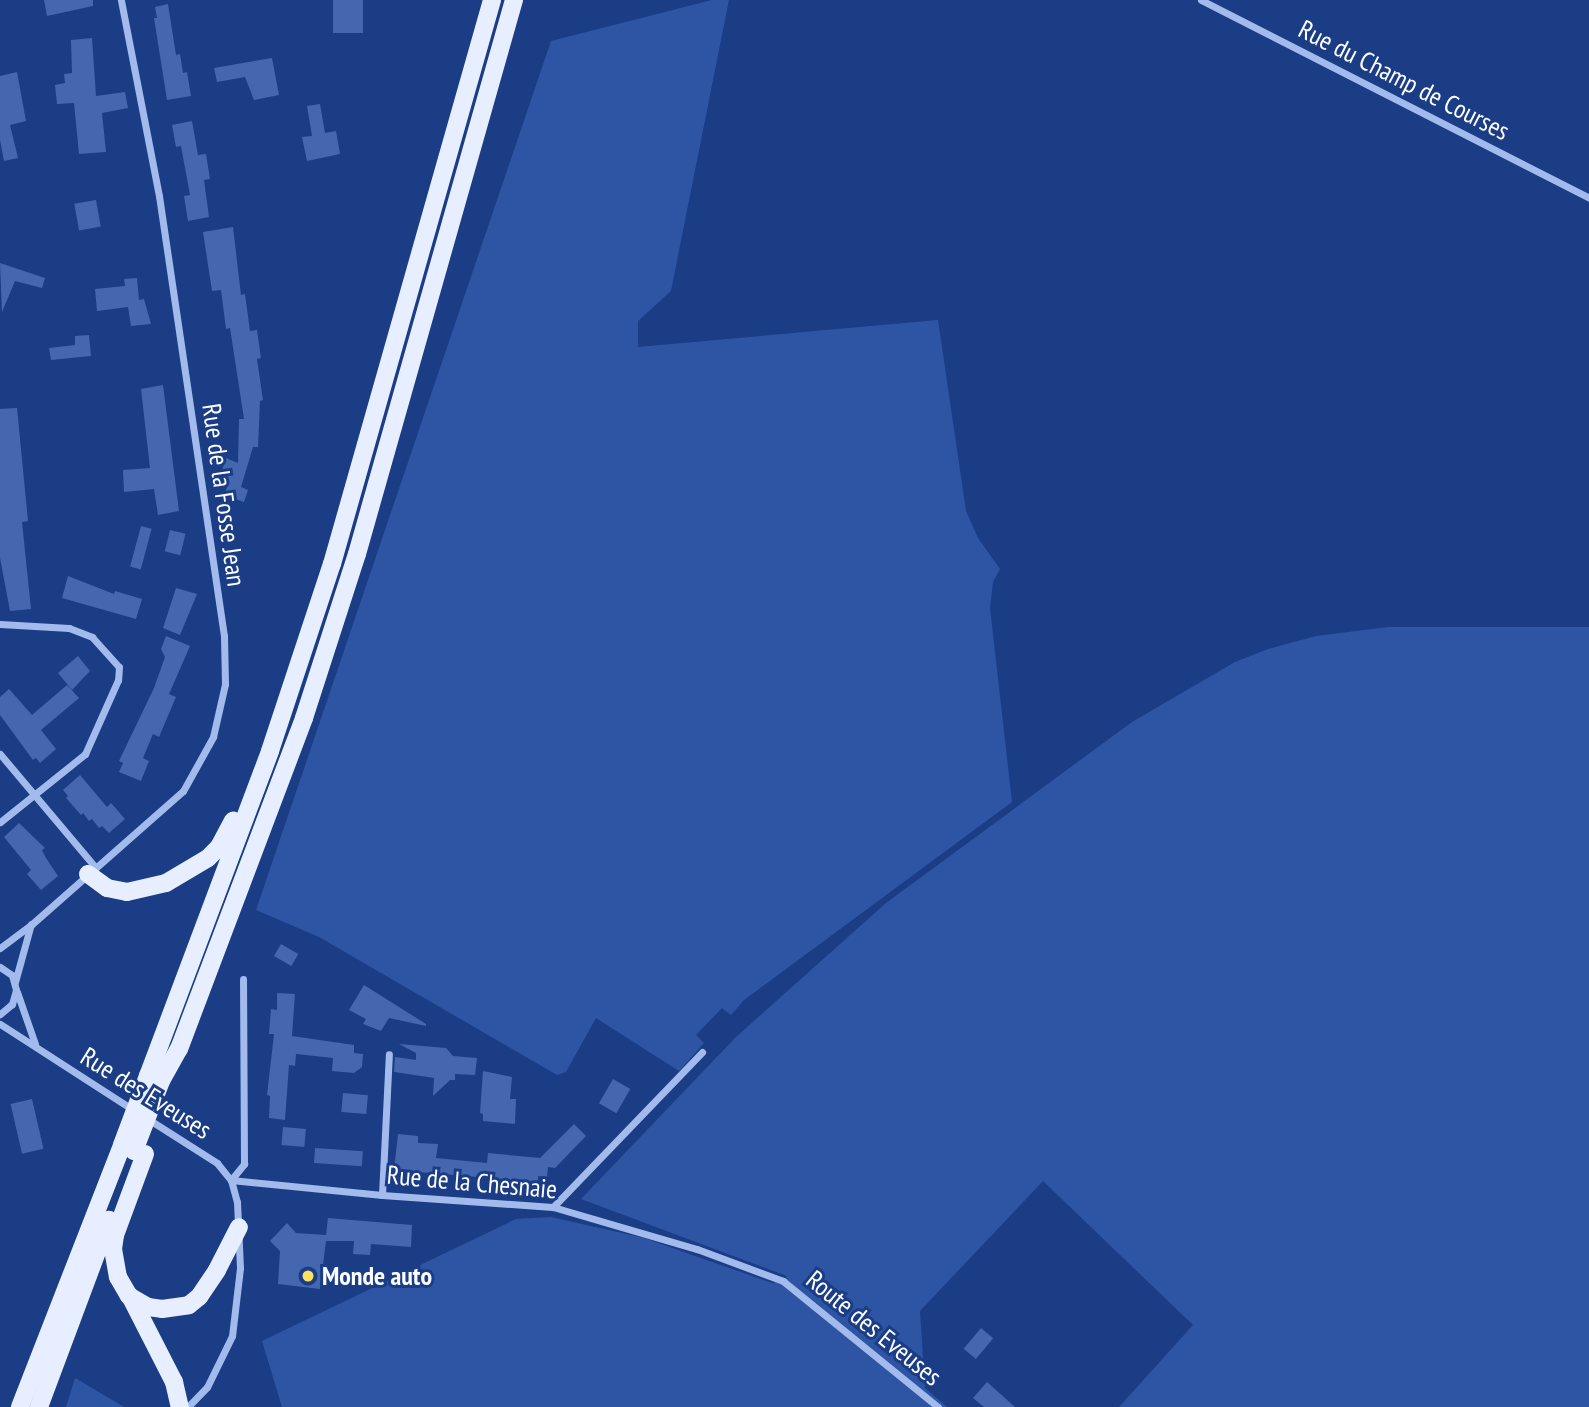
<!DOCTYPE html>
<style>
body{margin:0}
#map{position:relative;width:1589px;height:1407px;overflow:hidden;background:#1b3d86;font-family:"PT Sans Narrow",sans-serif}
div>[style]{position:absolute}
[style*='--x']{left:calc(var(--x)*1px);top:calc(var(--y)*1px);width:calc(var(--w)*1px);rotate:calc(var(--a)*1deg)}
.green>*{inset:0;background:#2e55a4}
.building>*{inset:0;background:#4467af;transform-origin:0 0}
.minor>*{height:7px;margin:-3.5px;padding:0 3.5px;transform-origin:3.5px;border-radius:3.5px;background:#a2bbec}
.primary>*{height:18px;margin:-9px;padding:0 9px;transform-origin:9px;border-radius:9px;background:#e7eeff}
.primary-bridge>*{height:18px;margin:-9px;padding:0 9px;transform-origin:9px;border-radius:9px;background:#e7eeff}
.dots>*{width:19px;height:19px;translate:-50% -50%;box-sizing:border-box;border:4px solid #1b3d86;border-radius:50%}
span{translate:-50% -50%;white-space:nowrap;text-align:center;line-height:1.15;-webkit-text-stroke:6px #1b3d86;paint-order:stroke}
.street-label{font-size:26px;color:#fff}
.poi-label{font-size:26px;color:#fff;font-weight:700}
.left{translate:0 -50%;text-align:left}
</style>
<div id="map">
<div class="green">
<div style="clip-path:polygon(712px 0,729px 0,671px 291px,638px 321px,638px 347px,938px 320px,966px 511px,978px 538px,1000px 569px,993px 582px,990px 608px,1012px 802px,744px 1000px,731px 1015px,722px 1008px,696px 1035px,704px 1043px,679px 1071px,596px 1018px,566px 1072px,557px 1075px,319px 937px,256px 910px,551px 41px)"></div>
<div style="clip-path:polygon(1388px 627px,1589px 627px,1589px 1407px,1119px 1407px,1193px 1325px,1043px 1181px,920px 1311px,925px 1388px,947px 1407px,282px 1407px,262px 1341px,516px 1219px,551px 1217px,644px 1238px,772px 1283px,783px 1281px,787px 1276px,581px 1199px,736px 1037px,886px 903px,1132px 722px,1235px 662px,1268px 649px,1316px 636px)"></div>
<div style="clip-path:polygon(75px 1378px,124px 1407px,66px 1407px)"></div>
</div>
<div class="building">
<div style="clip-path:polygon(44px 0,93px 0,93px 6px,47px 16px)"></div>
<div style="left:333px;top:0;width:30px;height:33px"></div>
<div style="clip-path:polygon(168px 4px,176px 55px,180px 54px,183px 73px,187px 72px,191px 96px,167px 100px,154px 18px,157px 18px,155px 7px)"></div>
<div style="clip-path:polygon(92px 38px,96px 96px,125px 92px,128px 108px,102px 113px,106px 152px,79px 154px,74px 103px,57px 104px,55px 85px,65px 83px,64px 74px,72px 73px,71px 40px)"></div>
<div style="clip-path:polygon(272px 58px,279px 95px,254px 100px,245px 77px,217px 82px,214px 68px)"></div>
<div style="clip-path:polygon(17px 72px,26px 121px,10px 125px,18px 158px,4px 161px,0 140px,0 76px)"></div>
<div style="clip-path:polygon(320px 104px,325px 133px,336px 131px,340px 154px,307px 161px,302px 137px,312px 136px,307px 106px)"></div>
<div style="clip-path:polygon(192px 121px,198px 155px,206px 154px,210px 179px,204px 180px,209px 217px,188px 221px,184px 196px,190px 195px,181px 146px,176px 147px,172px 125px)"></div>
<div style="left:96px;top:200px;width:27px;height:22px;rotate:80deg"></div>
<div style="clip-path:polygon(233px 227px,241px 295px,245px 294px,250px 331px,257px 330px,261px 358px,257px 359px,263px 400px,260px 401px,258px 447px,253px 447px,241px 487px,248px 490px,244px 502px,224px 495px,229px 482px,219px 479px,226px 458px,238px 463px,239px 419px,244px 419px,230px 328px,226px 329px,221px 290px,212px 291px,203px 232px)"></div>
<div style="clip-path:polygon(0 263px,45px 278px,42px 288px,15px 281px,2px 312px)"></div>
<div style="clip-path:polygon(137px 278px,139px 300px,144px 299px,151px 324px,131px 326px,128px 307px,97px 311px,95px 289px,125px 286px,124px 279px)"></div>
<div style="clip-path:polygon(89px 335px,91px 356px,51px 360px,49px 348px,75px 345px,75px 336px)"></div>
<div style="clip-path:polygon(163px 385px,179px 511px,158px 515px,154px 489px,124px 492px,123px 470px,150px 468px,141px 389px)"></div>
<div style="clip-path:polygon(17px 408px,28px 521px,22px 522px,31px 609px,10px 611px,0 558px,0 409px)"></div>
<div style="left:141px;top:526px;width:11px;height:42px;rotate:15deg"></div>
<div style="left:170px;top:530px;width:16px;height:22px;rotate:14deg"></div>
<div style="clip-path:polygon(68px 576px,114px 594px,115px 591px,142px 599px,136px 619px,62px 598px)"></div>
<div style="clip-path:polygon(176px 588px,197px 594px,180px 635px,163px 628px)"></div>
<div style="clip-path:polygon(166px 636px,190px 646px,169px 694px,176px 697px,159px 737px,153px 734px,143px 758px,149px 761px,141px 781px,119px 772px,123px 763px,119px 761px,154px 688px,165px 657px,161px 649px)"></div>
<div style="clip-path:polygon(78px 656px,90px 671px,72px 690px,58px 673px)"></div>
<div style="clip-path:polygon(67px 685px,79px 698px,41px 730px,56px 749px,40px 763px,36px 758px,33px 760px,0 715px,0 697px,9px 689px,32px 715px)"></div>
<div style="clip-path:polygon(80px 775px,107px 807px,111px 803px,125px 819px,109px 833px,102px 826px,99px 828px,92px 819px,89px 821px,83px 813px,81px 815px,66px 798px,68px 796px,63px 790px)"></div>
<div style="clip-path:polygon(19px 823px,45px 848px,42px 850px,46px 858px,58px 876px,41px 890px,27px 874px,31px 870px,4px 837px)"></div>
<div style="left:281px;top:944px;width:20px;height:14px;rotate:30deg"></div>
<div style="clip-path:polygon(364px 985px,426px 1024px,426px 1026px,389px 1018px,381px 1031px,363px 1024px,366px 1019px,349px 1010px)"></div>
<div style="clip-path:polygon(277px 993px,295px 994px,292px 1036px,354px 1045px,354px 1053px,363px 1054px,362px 1067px,354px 1073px,332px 1071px,333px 1058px,296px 1054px,295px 1066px,289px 1065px,285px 1120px,269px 1118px,270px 1096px,267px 1095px,274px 1034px,269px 1034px,271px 1009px,277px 1010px)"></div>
<div style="clip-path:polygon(399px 1044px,446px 1048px,453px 1056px,477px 1058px,475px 1075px,455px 1074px,455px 1080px,450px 1080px,433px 1096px,434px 1078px,394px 1072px,395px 1057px,416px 1060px,416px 1053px)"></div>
<div style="clip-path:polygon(483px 1071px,512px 1077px,510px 1099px,516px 1099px,515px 1124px,483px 1121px,483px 1114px,480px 1113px)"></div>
<div style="left:613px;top:1079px;width:20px;height:28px;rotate:30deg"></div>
<div style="left:343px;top:1093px;width:25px;height:19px;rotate:5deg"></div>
<div style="left:32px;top:1099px;width:51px;height:22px;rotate:77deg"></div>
<div style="clip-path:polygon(574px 1124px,586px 1136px,555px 1168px,548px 1167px,547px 1177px,538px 1176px,538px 1182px,394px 1170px,398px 1134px,418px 1136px,418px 1143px,438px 1144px,436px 1158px,487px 1163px,488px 1153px,540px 1158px)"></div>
<div style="left:283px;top:1127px;width:23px;height:18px;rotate:5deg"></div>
<div style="left:315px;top:1148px;width:48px;height:15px;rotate:4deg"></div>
<div style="clip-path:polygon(328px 1218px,412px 1225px,411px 1247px,371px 1244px,370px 1255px,353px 1254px,354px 1241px,326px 1241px,320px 1289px,278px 1284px,280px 1251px,270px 1241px,287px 1223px,296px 1233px,326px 1235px)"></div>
<div style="left:981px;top:1328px;width:16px;height:27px;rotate:40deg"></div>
<div style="clip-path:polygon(987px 1382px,1015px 1407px,984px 1407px,973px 1398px)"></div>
</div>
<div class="minor">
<div style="--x:1201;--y:0;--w:436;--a:27"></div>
<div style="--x:0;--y:624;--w:69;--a:3.3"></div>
<div style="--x:69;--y:628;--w:25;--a:21"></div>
<div style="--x:92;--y:637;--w:40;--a:48"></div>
<div style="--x:119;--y:667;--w:13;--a:94"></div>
<div style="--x:118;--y:680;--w:81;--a:114"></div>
<div style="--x:85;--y:754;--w:109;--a:141.3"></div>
<div style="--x:0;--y:754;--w:148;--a:49.9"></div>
<div style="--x:0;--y:948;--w:40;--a:-37"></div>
<div style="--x:32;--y:924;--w:201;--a:-41.4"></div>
<div style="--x:183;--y:791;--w:62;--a:-60.9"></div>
<div style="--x:213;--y:737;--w:54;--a:-77.2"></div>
<div style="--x:225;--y:684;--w:48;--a:-91.2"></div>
<div style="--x:224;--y:636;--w:445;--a:-98.4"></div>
<div style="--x:159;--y:196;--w:200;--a:-101"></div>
<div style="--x:0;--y:967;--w:14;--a:34"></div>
<div style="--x:12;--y:975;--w:16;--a:75"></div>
<div style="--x:16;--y:990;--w:15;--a:106"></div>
<div style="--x:12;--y:1004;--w:16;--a:140"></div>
<div style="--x:15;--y:982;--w:60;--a:-74.6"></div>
<div style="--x:17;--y:992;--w:55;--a:70.9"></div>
<div style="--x:0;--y:1024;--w:161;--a:32.8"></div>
<div style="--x:148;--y:1119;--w:82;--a:32.5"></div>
<div style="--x:217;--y:1163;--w:22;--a:51"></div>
<div style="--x:231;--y:1180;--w:23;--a:75"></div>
<div style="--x:237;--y:1202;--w:66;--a:87.4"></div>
<div style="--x:240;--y:1268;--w:68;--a:96.7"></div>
<div style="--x:232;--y:1336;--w:57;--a:116.1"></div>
<div style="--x:207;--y:1387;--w:28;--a:134"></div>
<div style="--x:231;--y:1180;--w:152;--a:5.7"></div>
<div style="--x:382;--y:1195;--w:171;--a:4"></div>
<div style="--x:553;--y:1207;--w:150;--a:16.3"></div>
<div style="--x:697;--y:1249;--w:92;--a:20.4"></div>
<div style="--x:783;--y:1281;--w:200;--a:39.1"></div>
<div style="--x:231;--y:1180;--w:21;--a:-51"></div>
<div style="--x:244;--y:1164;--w:185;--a:-90.3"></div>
<div style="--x:382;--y:1195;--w:141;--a:-87.2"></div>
<div style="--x:553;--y:1207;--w:215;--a:-46.1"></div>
</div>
<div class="primary">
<div style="--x:88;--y:874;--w:24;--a:36"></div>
<div style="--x:107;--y:888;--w:20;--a:11"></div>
<div style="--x:127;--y:892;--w:40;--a:-13"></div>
<div style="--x:166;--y:883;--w:49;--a:-30.8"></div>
<div style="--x:208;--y:858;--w:16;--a:-45"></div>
<div style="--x:219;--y:847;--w:30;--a:-62"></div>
<div style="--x:148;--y:1076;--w:347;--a:-69.4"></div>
<div style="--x:270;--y:751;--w:197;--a:-71.7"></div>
<div style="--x:332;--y:564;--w:586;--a:-74.16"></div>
<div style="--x:161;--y:1081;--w:37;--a:-61"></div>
<div style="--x:179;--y:1049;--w:354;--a:-69.3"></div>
<div style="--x:304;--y:718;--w:172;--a:-72.1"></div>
<div style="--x:357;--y:554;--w:576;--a:-74.18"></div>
<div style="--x:145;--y:1154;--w:86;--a:110.3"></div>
<div style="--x:115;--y:1235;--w:14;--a:98"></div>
<div style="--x:113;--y:1249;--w:28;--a:80"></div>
<div style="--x:118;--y:1277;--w:22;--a:60"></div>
<div style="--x:129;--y:1296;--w:22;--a:30"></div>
<div style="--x:148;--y:1307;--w:14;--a:8"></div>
<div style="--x:162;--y:1309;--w:27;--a:-8"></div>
<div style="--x:189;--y:1305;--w:13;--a:-39"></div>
<div style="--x:199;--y:1297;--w:32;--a:-56"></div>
<div style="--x:217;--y:1270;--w:48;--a:-62.9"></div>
<div style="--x:130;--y:1296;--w:97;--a:62.9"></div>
<div style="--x:174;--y:1382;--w:26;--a:77"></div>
<div style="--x:20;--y:1407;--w:281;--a:-68.7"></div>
<div style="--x:39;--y:1407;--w:200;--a:-69.5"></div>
</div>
<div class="primary-bridge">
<div style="--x:122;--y:1145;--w:74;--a:-69.4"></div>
<div style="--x:134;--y:1151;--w:75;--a:-68.9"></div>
</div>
<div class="dots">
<div style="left:308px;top:1276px;background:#fde25f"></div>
</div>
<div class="street-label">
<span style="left:1404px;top:80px;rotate:27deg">Rue du Champ de Courses</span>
<span style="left:224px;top:495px;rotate:82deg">Rue de la Fosse Jean</span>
<span style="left:146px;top:1093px;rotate:32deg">Rue des Eveuses</span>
<span style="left:472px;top:1182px;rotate:5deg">Rue de la Chesnaie</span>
<span style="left:874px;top:1328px;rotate:39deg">Route des Eveuses</span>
</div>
<div class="poi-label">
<span class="left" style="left:322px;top:1276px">Monde auto</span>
</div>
</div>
